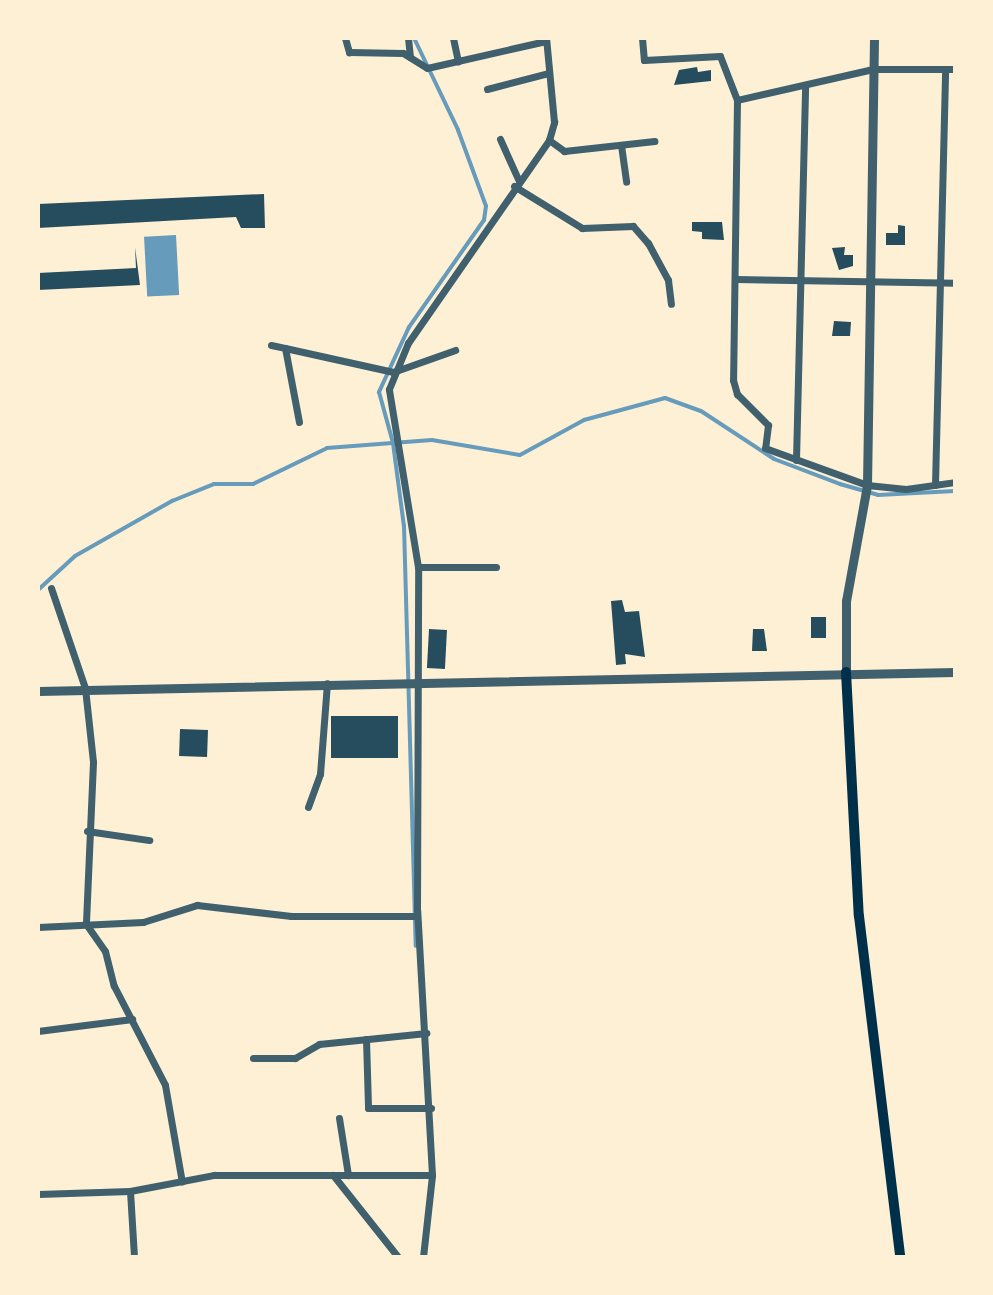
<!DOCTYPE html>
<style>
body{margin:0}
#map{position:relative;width:993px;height:1295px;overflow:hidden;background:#fdf0d5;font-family:"Fira Sans",sans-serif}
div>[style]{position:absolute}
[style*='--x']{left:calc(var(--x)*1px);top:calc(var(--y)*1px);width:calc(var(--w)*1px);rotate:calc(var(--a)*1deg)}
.water>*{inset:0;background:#669bbc;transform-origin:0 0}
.stream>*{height:4px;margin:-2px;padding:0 2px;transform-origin:2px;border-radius:2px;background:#669bbc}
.building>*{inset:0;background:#264d5e;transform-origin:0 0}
.minor>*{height:7px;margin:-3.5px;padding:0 3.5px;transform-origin:3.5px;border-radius:3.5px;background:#3f606c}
.tertiary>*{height:9px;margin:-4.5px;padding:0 4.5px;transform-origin:4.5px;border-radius:4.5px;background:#3f606c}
.secondary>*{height:10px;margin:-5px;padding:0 5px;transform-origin:5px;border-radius:5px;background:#003049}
span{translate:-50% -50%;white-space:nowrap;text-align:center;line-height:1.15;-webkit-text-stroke:6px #fdf0d5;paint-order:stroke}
.frame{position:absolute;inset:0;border:40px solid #fdf0d5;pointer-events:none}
</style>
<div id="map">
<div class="water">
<div style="left:176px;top:235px;width:60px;height:32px;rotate:87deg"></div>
</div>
<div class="stream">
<div style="--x:414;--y:38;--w:102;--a:64.4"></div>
<div style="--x:458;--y:130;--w:81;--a:69.8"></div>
<div style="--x:486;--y:206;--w:14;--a:98"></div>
<div style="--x:484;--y:220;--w:131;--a:125"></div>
<div style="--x:409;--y:327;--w:72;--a:114.8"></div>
<div style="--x:379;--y:392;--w:53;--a:74.6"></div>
<div style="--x:393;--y:443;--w:84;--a:82.5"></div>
<div style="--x:404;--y:526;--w:420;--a:88.4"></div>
<div style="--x:38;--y:590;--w:50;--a:-42.6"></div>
<div style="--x:75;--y:556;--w:112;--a:-29.6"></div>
<div style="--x:172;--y:501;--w:45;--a:-22"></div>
<div style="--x:214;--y:484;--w:39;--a:0"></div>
<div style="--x:253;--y:484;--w:82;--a:-25.9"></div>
<div style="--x:327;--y:448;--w:105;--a:-4.4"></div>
<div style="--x:432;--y:440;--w:89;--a:9.7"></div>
<div style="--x:520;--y:455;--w:73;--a:-28.7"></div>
<div style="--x:584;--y:420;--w:84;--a:-15.2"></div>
<div style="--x:665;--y:398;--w:38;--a:20"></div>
<div style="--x:701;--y:411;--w:87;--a:33.3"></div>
<div style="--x:774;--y:459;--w:71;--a:20.7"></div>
<div style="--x:840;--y:484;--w:40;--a:16"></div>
<div style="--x:878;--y:495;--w:77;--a:-3"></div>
</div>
<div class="building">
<div style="clip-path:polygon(697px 67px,698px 72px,711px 70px,711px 81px,674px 85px,679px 70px)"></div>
<div style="clip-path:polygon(264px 194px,265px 228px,241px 228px,236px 217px,38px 228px,38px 204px)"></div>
<div style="clip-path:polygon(692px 222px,722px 222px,724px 240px,702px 239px,702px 232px,692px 231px)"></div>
<div style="clip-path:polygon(898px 225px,905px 226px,905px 245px,886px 245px,886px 233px,898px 233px)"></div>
<div style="clip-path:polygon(135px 247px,140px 285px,38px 290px,38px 273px,136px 268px)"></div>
<div style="clip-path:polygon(845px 247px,844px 255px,853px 255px,853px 266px,839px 270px,832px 248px)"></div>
<div style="clip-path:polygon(834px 321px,851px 322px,850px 336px,832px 336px)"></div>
<div style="clip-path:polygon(622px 600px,625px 612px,639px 611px,645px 657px,625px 654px,626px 664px,616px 665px,611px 601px)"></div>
<div style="left:811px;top:617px;width:15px;height:21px"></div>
<div style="left:429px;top:629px;width:18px;height:39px;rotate:3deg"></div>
<div style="clip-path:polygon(753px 629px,764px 629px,767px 651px,752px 651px)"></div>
<div style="left:331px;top:716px;width:67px;height:42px"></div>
<div style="left:208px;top:730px;width:27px;height:28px;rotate:92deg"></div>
</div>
<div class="minor">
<div style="--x:345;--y:38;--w:15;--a:74"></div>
<div style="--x:349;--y:52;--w:54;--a:1.1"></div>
<div style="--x:403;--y:53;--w:28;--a:32"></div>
<div style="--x:427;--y:68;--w:122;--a:-12.8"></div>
<div style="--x:408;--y:38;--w:19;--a:84"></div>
<div style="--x:453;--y:38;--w:24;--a:78"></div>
<div style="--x:642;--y:38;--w:22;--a:85"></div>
<div style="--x:644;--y:60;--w:76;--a:-3"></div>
<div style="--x:720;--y:56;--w:47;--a:68.9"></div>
<div style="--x:955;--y:69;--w:82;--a:180"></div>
<div style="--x:873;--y:69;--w:139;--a:167.2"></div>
<div style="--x:737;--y:100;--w:280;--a:90.8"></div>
<div style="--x:733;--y:380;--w:15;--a:74"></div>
<div style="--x:737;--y:394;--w:44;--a:45"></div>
<div style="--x:768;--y:425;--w:23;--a:97"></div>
<div style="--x:765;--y:448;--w:109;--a:19.9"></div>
<div style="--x:867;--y:485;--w:39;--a:6"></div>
<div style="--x:906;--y:489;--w:49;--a:-8.1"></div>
<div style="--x:487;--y:89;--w:64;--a:-14.5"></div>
<div style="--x:500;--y:139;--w:44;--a:65.8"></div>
<div style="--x:549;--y:140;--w:19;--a:36"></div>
<div style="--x:564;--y:151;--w:91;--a:-6.3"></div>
<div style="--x:621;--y:145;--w:37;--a:82"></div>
<div style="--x:514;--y:186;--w:80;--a:31.7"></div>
<div style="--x:582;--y:228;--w:51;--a:-2.2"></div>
<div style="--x:633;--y:226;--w:23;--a:49"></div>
<div style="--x:648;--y:243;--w:42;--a:61.6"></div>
<div style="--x:668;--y:280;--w:24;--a:83"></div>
<div style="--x:735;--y:279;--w:220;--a:1"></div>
<div style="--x:271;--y:345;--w:14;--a:12"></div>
<div style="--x:299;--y:422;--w:75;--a:-100.7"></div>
<div style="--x:285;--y:348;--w:111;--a:12.5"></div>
<div style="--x:393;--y:372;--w:66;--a:-19.5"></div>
<div style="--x:796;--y:460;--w:375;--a:-88.6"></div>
<div style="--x:935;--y:485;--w:416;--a:-88.6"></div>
<div style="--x:418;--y:567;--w:78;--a:0"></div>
<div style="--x:51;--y:588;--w:106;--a:71.2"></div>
<div style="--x:85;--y:688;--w:74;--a:83.8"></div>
<div style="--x:93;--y:762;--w:162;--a:92.5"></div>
<div style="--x:86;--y:924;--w:33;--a:55"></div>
<div style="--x:105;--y:951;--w:36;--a:76"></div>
<div style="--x:114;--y:986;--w:111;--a:62.7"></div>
<div style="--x:165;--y:1085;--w:98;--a:80.1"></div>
<div style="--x:308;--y:807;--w:35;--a:-70"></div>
<div style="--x:320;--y:774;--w:91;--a:-85.6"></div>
<div style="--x:87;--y:831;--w:63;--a:8.3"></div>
<div style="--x:38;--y:927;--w:105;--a:-2.7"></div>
<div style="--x:143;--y:922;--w:57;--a:-17.5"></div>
<div style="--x:197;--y:905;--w:95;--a:6.7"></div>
<div style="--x:291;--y:916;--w:126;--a:0"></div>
<div style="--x:38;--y:1031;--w:95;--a:-7.3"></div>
<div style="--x:366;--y:1039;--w:69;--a:88.3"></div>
<div style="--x:368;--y:1108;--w:63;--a:0"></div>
<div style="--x:253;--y:1058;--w:42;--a:0"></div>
<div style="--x:295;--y:1058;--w:28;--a:-30"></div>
<div style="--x:319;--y:1044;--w:108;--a:-5.9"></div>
<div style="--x:339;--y:1118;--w:58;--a:81"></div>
<div style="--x:333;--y:1175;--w:105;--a:51.6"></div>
<div style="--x:130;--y:1191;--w:66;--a:86.5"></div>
<div style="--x:38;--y:1194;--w:92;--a:-1.9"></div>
<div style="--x:130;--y:1191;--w:86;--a:-10.8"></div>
<div style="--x:214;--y:1175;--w:218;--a:0"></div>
<div style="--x:423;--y:1257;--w:82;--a:-83.7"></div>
<div style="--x:432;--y:1175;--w:265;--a:-93.2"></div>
<div style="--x:417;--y:910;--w:343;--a:-89.8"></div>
<div style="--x:418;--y:567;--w:180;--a:-99.3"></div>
<div style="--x:389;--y:389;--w:50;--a:-67.6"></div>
<div style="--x:408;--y:343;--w:247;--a:-55.2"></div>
<div style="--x:549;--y:140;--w:19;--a:-74"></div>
<div style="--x:554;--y:122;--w:84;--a:-95.4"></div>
</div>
<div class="tertiary">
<div style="--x:846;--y:672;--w:71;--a:-90"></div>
<div style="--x:846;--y:601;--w:118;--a:-79.7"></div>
<div style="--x:867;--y:485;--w:447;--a:-89.1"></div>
<div style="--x:38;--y:691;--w:917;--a:-1.19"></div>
</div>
<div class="secondary">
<div style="--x:846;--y:672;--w:244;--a:87"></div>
<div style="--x:859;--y:916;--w:343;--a:83.1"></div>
</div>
<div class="frame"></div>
</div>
